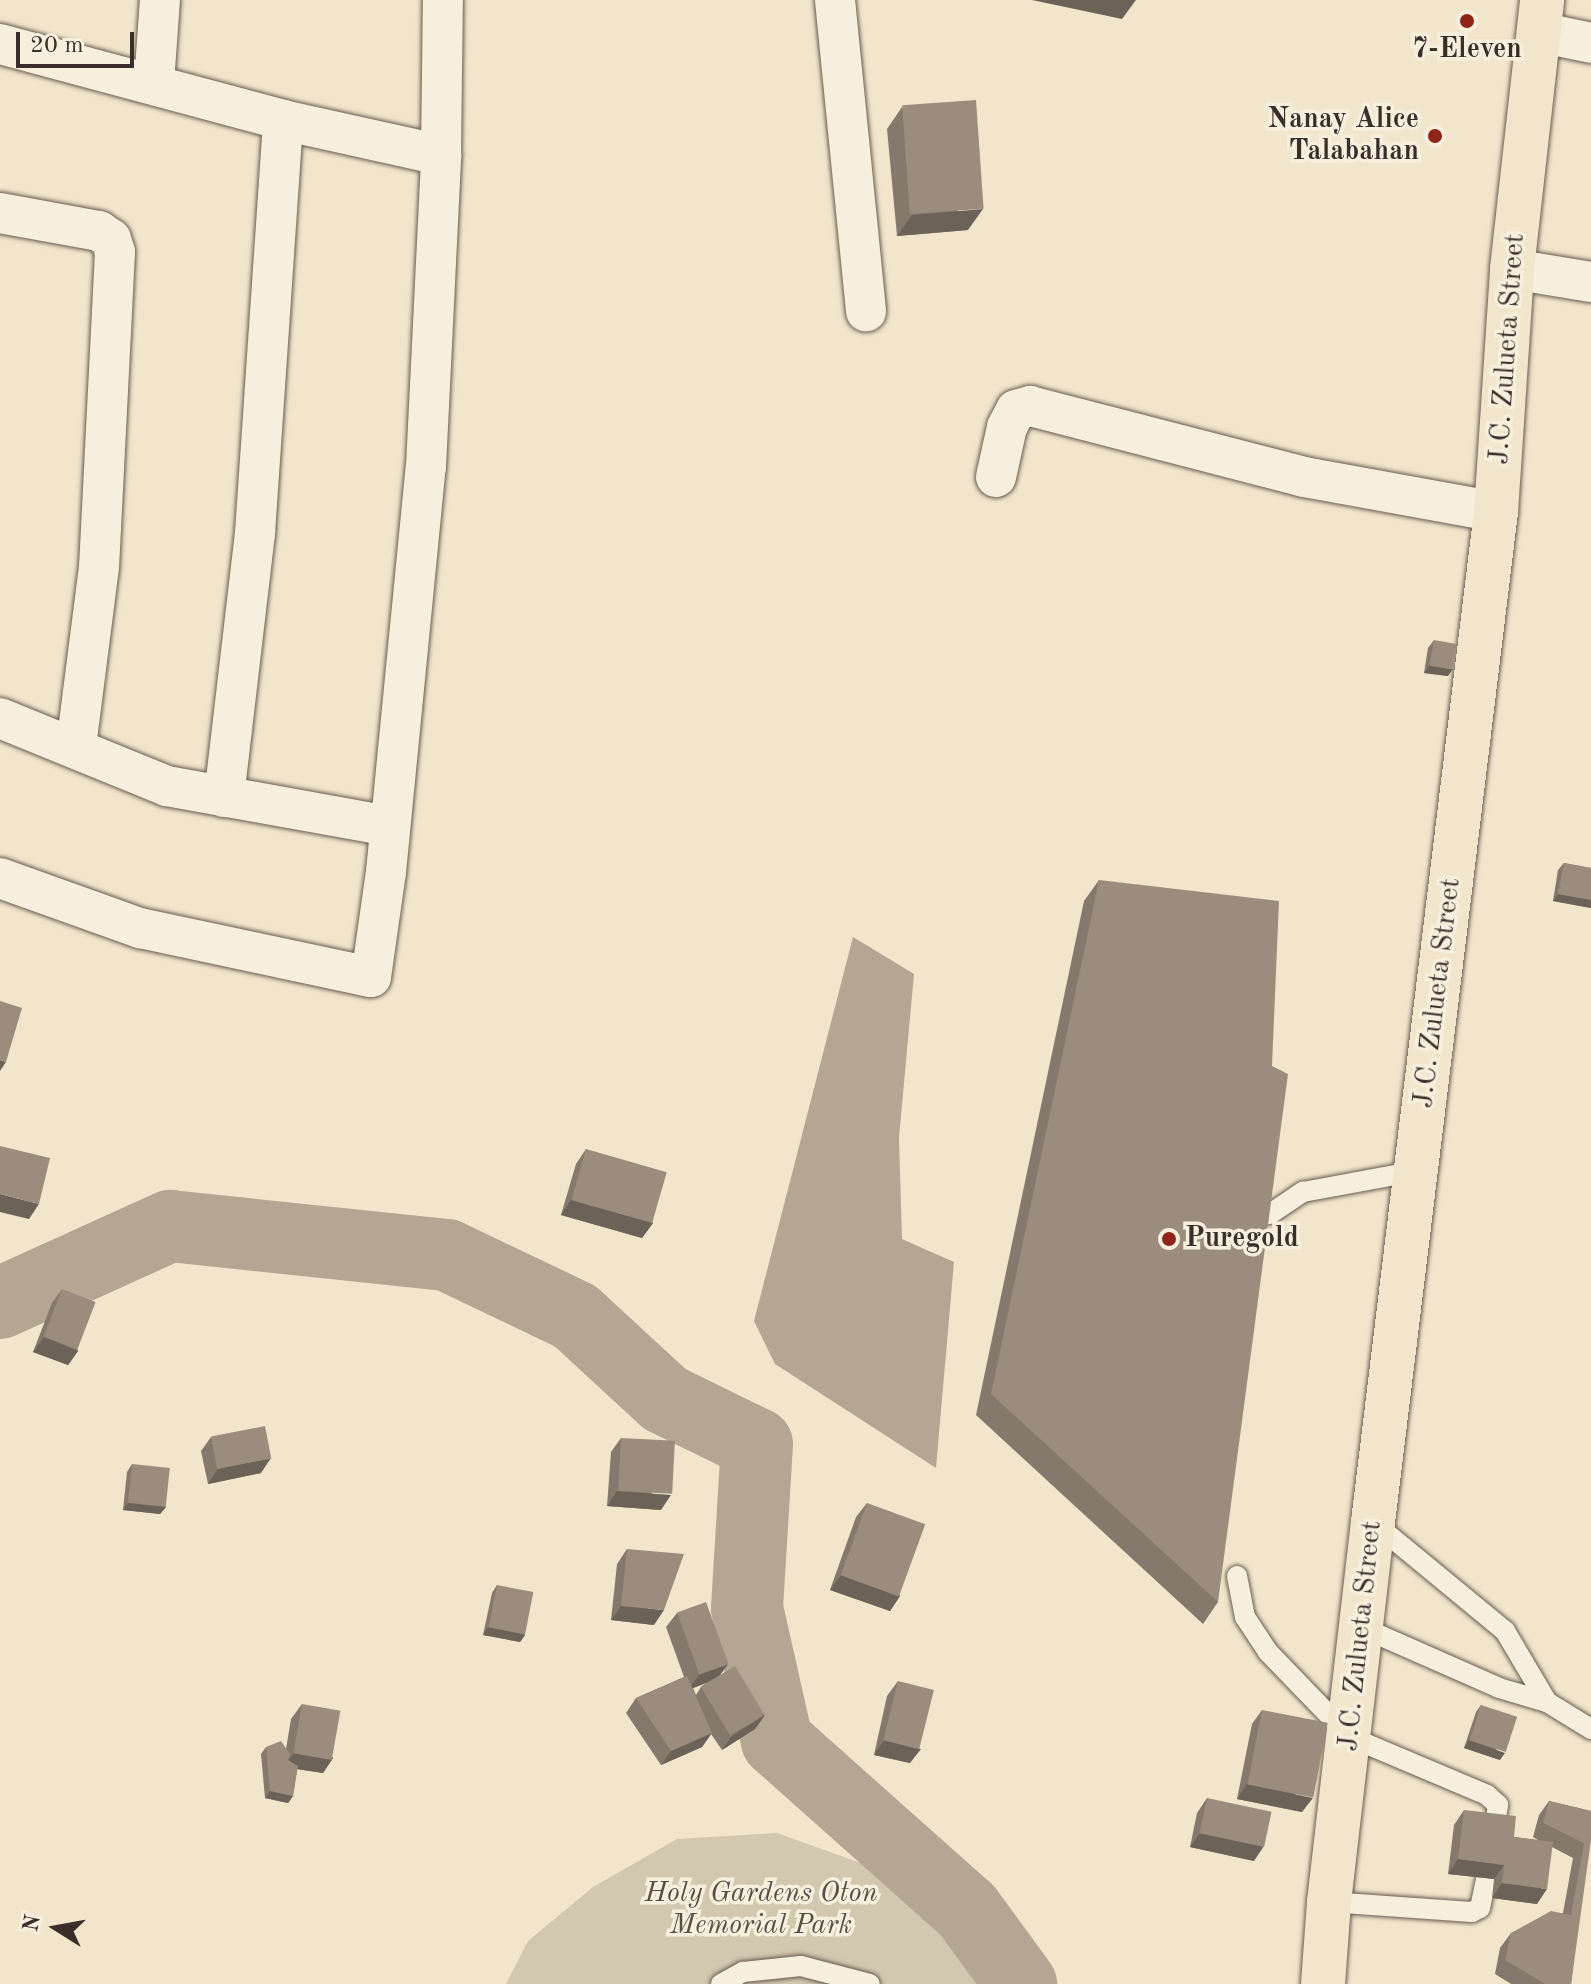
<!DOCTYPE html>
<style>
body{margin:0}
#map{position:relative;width:1591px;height:1984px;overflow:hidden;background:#f1e6cb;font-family:"Old Standard TT",serif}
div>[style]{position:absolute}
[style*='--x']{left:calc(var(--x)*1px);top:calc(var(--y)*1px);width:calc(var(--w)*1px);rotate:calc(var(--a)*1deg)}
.green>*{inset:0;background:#d2c7af}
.water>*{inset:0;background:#b3a794}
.river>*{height:72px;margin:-36px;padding:0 36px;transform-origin:36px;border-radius:36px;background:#b3a794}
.roads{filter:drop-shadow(0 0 2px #685b52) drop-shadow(0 0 2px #685b52)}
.lane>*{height:20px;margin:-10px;padding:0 10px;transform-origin:10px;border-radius:10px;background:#f6efdd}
.street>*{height:40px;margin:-20px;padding:0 20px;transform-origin:20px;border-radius:20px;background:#f6efdd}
.primary>*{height:44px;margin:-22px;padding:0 22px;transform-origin:22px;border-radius:22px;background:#f1e6cb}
.wall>*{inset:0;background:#84796c}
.shaded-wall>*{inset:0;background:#6c6358}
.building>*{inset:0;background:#9a8d7d;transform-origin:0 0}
.dots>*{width:22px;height:22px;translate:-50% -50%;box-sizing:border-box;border:4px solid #f6efdd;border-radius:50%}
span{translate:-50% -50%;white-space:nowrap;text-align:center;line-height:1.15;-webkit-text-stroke:7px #f6efdd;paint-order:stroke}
.poi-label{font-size:28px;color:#3b2d29;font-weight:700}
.right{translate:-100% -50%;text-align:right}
.left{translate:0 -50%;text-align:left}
.street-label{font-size:28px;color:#3b2d29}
.park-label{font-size:28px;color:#594c44;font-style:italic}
.north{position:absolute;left:16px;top:1888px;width:80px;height:80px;-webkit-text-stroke:6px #f6efdd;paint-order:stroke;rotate:281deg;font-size:22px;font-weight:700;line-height:32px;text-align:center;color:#3b2d29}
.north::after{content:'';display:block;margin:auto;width:28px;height:36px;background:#3b2d29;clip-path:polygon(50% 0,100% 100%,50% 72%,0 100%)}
.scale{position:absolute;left:16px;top:32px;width:118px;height:36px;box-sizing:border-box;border:4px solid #3b2d29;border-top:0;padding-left:10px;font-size:24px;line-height:28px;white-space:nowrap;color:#3b2d29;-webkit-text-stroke:6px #f6efdd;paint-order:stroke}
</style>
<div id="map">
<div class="green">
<div style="clip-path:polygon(777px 1833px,883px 1871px,968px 1953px,977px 1984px,506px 1984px,528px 1941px,593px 1887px,677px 1839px)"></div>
</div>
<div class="water">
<div style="clip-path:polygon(853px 937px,914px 974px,899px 1138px,902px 1239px,954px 1262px,936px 1468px,775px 1364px,754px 1321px)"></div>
</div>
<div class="river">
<div style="--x:0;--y:1303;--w:187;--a:-24.4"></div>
<div style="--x:170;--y:1226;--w:279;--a:6"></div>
<div style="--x:447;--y:1255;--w:142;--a:25.5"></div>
<div style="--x:575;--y:1316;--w:122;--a:42.7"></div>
<div style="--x:665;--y:1399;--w:102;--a:26.1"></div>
<div style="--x:757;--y:1444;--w:164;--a:93.5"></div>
<div style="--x:747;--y:1608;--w:136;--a:77.3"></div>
<div style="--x:777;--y:1741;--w:254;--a:41.7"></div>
<div style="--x:967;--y:1910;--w:92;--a:53.9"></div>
</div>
<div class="roads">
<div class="lane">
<div style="--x:1270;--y:1214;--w:40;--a:-34"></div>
<div style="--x:1303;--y:1192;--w:115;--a:-10.5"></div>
<div style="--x:1374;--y:1523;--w:170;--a:39.5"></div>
<div style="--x:1505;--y:1631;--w:82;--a:59.4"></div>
<div style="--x:1237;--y:1576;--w:42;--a:79"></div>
<div style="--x:1245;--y:1617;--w:42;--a:56.7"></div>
<div style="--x:1268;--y:1652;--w:118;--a:46"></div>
<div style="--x:1350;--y:1737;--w:149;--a:22.9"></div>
<div style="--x:1487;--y:1795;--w:15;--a:42"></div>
<div style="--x:1498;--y:1805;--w:24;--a:99"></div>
<div style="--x:1361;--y:1627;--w:151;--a:23.8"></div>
<div style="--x:1499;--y:1688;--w:50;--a:16.3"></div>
<div style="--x:1547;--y:1702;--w:52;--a:31.5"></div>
<div style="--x:1329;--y:1902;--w:143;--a:4"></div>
<div style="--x:1472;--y:1912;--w:9;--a:-27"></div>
<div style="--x:1480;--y:1908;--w:30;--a:-78"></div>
<div style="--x:721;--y:1984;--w:25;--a:-29"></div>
<div style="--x:743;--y:1972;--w:58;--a:-5.9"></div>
<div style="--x:801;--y:1966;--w:71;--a:14.6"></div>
</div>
<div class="street">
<div style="--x:835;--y:0;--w:313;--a:84.3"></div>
<div style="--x:1539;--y:32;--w:53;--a:11.9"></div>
<div style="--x:0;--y:44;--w:293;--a:15"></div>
<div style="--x:283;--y:120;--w:162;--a:12.5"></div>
<div style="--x:154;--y:83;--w:83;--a:-85.9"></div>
<div style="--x:0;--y:213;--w:101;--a:10.3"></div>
<div style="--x:99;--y:231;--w:14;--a:34"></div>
<div style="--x:111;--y:239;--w:14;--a:73"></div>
<div style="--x:115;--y:252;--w:315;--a:92.9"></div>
<div style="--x:99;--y:567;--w:181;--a:97.3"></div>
<div style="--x:1512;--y:269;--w:80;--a:9.3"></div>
<div style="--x:996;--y:477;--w:51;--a:-77.6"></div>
<div style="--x:1007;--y:427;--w:19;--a:-62"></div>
<div style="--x:1016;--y:410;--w:15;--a:-16"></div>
<div style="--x:1030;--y:406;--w:283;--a:14.5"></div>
<div style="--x:1304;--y:477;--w:195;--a:10.3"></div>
<div style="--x:0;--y:718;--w:180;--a:22.2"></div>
<div style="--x:167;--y:786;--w:226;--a:10.2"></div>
<div style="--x:224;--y:797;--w:266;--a:-83.3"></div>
<div style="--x:255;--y:533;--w:414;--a:-86.1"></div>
<div style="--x:0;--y:878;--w:149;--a:19.7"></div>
<div style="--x:140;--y:928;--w:236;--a:12"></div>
<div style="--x:371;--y:977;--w:106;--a:-81.9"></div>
<div style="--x:386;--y:872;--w:407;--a:-84.4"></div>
<div style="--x:426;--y:467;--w:312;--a:-87.2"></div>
<div style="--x:441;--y:155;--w:155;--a:-89.3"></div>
</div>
<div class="primary">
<div style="--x:1323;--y:1984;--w:82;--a:-85.8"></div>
<div style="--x:1329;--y:1902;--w:383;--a:-83.4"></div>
<div style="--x:1373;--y:1522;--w:1017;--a:-83.06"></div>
<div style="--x:1496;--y:512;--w:244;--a:-86.2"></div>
<div style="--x:1512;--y:269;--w:271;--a:-83.6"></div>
</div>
</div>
<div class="wall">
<div style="clip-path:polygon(902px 107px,968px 230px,897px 236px,887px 129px)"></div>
<div style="clip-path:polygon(1434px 640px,1448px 676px,1424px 673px,1428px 648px)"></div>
<div style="clip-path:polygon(1564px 863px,1591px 868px,1591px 908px,1553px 901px,1558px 870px)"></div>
<div style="clip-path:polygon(1099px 880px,1218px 1602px,1203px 1624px,976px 1415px,1084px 901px)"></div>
<div style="clip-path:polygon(586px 1149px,653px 1223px,642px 1238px,561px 1215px,576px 1164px)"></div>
<div style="clip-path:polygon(62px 1289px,78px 1351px,68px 1365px,33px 1352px,52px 1303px)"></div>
<div style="clip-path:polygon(211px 1437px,261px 1473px,208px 1484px,201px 1451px)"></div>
<div style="clip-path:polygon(621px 1438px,661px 1510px,607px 1506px,611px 1452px)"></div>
<div style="clip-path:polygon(132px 1464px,166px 1507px,160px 1514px,123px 1510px,127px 1472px)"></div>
<div style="clip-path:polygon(867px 1503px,900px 1596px,890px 1611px,830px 1590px,856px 1517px)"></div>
<div style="clip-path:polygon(627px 1549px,654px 1625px,611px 1620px,617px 1564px)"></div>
<div style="clip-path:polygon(497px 1585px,525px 1635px,520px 1642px,483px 1635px,492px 1593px)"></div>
<div style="clip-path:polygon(evenodd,677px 1613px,728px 1664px,720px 1675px,765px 1715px,755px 1729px,722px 1750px,711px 1734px,702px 1747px,661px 1765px,626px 1713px,636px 1698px,684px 1677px,666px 1627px,677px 1613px,708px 1682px,701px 1687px,696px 1695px,693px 1688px,708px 1682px)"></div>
<div style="clip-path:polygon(898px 1681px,910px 1763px,874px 1755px,887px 1696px)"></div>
<div style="clip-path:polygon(302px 1704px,333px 1758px,323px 1773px,297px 1769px,293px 1796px,288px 1803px,265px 1798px,261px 1754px,266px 1747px,286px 1749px,291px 1719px)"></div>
<div style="clip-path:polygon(1481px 1705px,1500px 1760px,1464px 1748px,1476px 1712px)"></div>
<div style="clip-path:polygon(1262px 1710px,1302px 1812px,1237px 1799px,1252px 1724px)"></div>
<div style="clip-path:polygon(1207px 1798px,1254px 1861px,1190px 1847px,1197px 1813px)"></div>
<div style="clip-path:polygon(1549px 1801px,1591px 1811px,1571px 1984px,1511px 1984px,1495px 1974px,1500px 1948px,1511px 1933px,1563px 1913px,1573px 1858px,1552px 1847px,1537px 1904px,1492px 1898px,1494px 1879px,1448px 1874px,1454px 1825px,1464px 1810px,1514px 1837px,1538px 1840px,1533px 1837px,1539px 1815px)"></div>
</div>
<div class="shaded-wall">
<div style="clip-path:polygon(1032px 0,1136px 0,1122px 19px)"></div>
<div style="clip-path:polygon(983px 209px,968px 230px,897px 236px,912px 215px)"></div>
<div style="clip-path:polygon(1429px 666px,1453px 669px,1448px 676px,1424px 673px)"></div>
<div style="clip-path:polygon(1558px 894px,1591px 900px,1591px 908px,1553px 901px)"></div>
<div style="clip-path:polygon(0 1060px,6px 1062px,0 1071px)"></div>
<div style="clip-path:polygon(0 1194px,39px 1204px,29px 1219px,0 1212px)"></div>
<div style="clip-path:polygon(571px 1200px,653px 1223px,642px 1238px,561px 1215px)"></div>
<div style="clip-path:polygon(44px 1337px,78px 1351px,68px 1365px,33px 1352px)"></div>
<div style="clip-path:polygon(271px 1458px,261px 1473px,208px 1484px,218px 1469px)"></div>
<div style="clip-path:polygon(617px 1491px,671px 1495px,661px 1510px,607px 1506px)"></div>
<div style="clip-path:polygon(128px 1503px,166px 1507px,160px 1514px,123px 1510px)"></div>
<div style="clip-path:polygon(841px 1575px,900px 1596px,890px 1611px,830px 1590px)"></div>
<div style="clip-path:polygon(621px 1606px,664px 1610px,654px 1625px,611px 1620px)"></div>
<div style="clip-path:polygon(488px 1627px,525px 1635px,520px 1642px,483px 1635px)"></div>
<div style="clip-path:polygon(728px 1664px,717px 1679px,688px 1690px,699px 1675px)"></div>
<div style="clip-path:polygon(765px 1715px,755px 1729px,722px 1750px,732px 1736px)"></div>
<div style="clip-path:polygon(712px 1733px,702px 1747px,661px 1765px,671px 1751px)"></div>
<div style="clip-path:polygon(884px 1740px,921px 1749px,910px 1763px,874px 1755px)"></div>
<div style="clip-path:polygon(1469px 1740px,1505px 1753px,1500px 1760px,1464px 1748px)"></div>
<div style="clip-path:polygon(294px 1753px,333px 1758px,323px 1773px,283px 1767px)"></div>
<div style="clip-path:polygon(1247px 1784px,1313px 1798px,1302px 1812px,1237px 1799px)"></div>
<div style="clip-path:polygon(270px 1791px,293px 1796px,288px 1803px,265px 1798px)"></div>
<div style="clip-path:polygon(1200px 1833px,1264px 1846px,1254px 1861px,1190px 1847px)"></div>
<div style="clip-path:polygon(1458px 1859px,1504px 1865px,1494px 1879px,1448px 1874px)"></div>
<div style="clip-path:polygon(1502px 1883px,1547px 1889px,1537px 1904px,1492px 1898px)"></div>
</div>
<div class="building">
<div style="left:976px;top:100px;width:109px;height:74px;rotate:86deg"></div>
<div style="left:1434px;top:640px;width:23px;height:26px;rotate:10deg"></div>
<div style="clip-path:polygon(1564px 863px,1591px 868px,1591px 900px,1558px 894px)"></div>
<div style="clip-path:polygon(1099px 880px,1279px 901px,1272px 1066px,1288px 1074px,1218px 1602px,991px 1394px)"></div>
<div style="clip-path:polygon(0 1001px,22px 1008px,6px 1062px,0 1060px)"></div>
<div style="clip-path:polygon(0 1146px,50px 1158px,39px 1204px,0 1194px)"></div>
<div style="left:586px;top:1149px;width:84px;height:53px;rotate:16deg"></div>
<div style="left:62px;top:1289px;width:36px;height:51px;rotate:21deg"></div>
<div style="left:265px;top:1426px;width:33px;height:55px;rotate:79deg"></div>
<div style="left:621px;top:1438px;width:54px;height:53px;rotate:3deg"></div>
<div style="left:132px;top:1464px;width:38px;height:39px;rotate:6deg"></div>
<div style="left:867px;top:1503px;width:62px;height:77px;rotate:20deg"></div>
<div style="clip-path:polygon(627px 1549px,684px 1554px,664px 1610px,621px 1606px)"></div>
<div style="left:497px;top:1585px;width:37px;height:43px;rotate:11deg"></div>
<div style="left:706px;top:1602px;width:66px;height:31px;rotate:70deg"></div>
<div style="left:735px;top:1666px;width:57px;height:40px;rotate:59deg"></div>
<div style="clip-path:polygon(687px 1676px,712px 1733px,671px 1751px,636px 1698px)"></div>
<div style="left:898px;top:1681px;width:37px;height:61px;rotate:14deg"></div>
<div style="left:302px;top:1704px;width:39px;height:50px;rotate:10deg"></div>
<div style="left:1481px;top:1705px;width:38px;height:37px;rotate:18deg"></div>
<div style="left:1262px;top:1710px;width:67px;height:76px;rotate:11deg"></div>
<div style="clip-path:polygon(281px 1741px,290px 1754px,288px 1760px,298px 1766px,293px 1796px,270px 1791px,266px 1747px)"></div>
<div style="left:1207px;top:1798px;width:66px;height:36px;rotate:12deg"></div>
<div style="clip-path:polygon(1549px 1801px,1591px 1811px,1591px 1840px,1571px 1984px,1545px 1984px,1505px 1960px,1511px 1933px,1551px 1911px,1571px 1915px,1584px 1843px,1543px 1823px)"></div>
<div style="clip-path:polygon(1464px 1810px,1516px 1816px,1514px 1837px,1553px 1842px,1547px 1889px,1502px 1883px,1504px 1865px,1458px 1859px)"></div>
</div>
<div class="dots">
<div style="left:1467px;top:21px;background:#8f2418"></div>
<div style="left:1435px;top:136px;background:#8f2418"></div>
<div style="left:1169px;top:1239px;background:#8f2418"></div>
</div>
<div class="poi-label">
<span style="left:1467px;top:50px">7-Eleven</span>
<span class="right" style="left:1419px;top:136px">Nanay Alice<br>Talabahan</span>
<span class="left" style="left:1185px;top:1239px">Puregold</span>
</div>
<div class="street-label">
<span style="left:1508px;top:349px;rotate:-86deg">J.C. Zulueta Street</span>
<span style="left:1438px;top:993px;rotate:-83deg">J.C. Zulueta Street</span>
<span style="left:1361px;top:1636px;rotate:-84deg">J.C. Zulueta Street</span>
</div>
<div class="park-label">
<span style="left:761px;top:1910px">Holy Gardens Oton<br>Memorial Park</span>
</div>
<div class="north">N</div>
<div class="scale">20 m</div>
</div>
